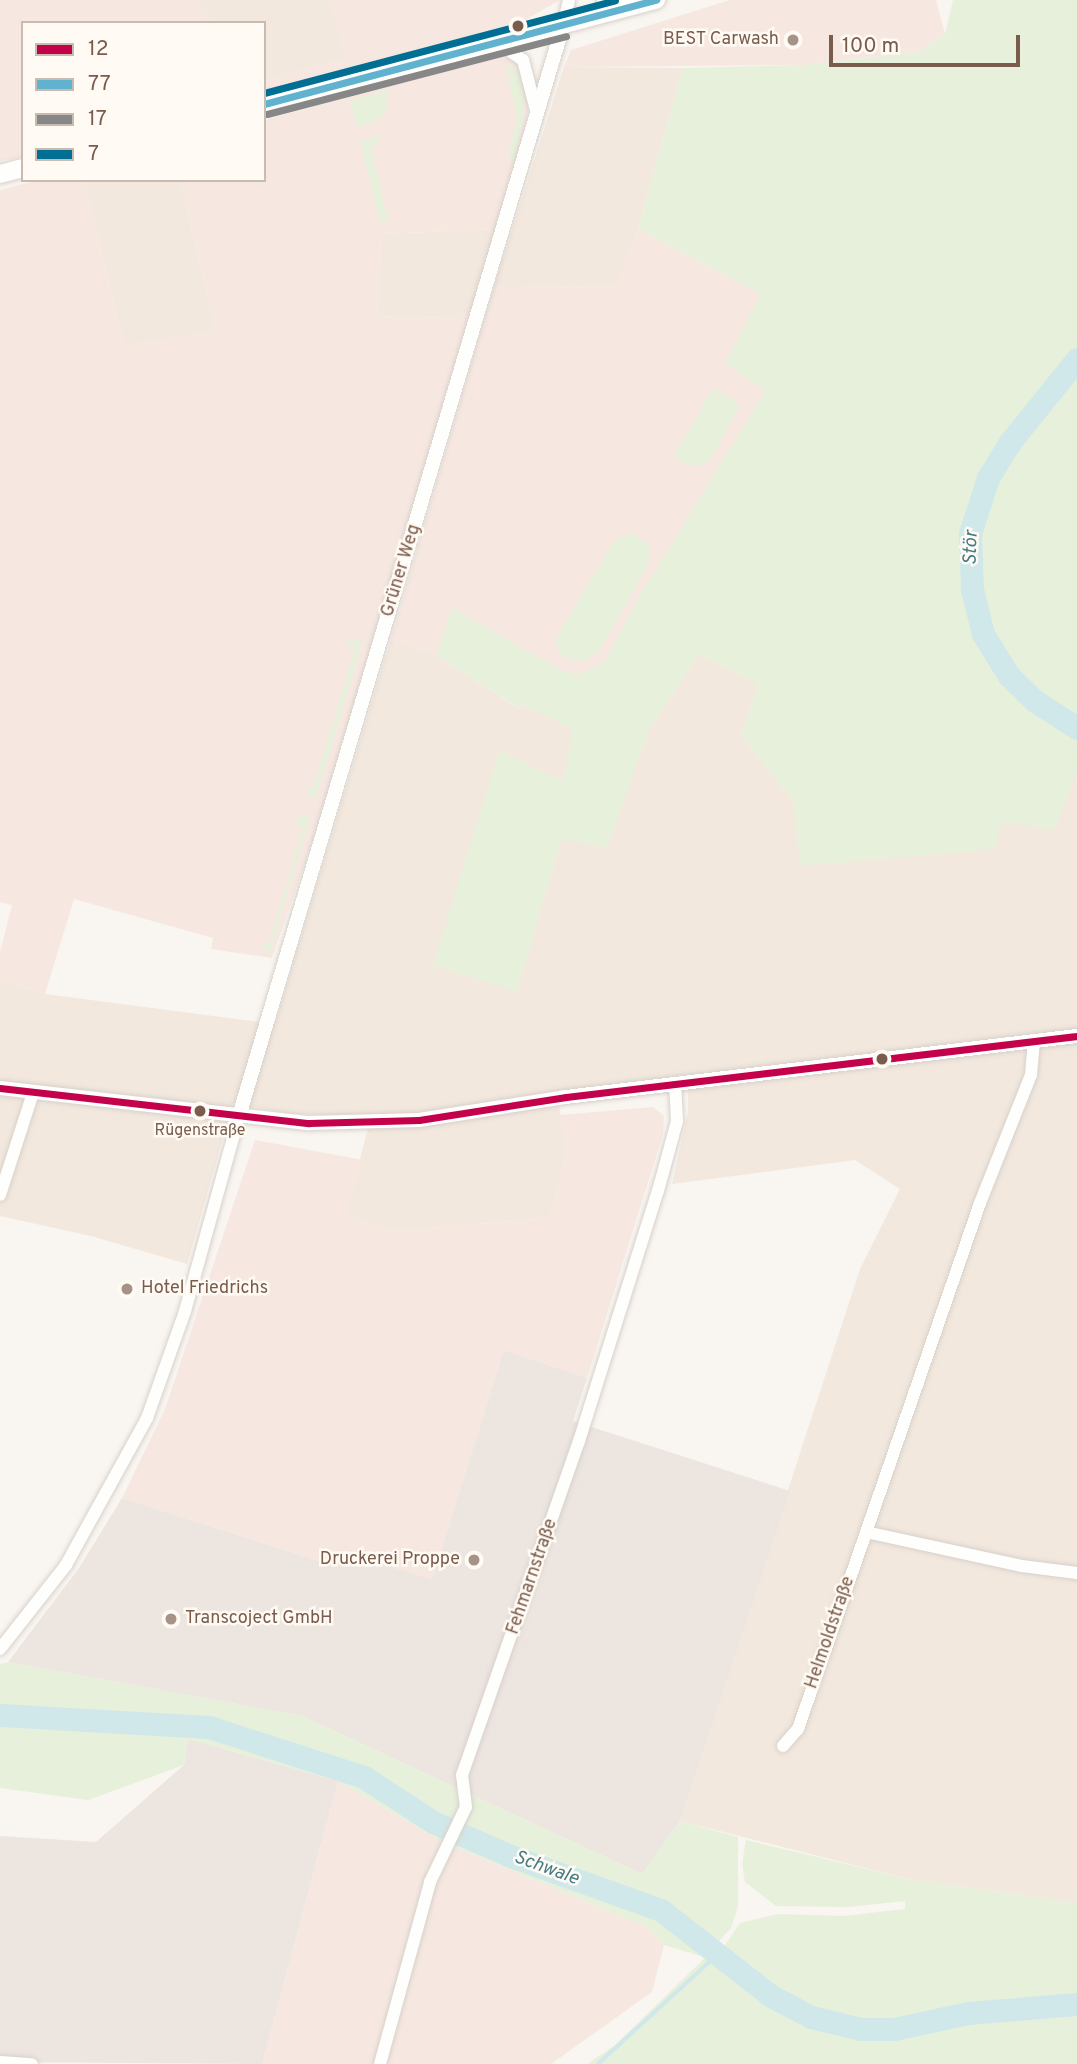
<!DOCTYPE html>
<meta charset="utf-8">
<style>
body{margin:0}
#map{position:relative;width:1077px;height:2064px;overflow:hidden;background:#f9f5f0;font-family:Overpass,sans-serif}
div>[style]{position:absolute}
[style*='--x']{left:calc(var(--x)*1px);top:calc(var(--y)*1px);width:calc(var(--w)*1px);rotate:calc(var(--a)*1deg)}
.residential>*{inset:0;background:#f2e8de}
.commercial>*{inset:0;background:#f6e8e1}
.industrial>*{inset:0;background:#ede5e0}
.green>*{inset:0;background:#e7f0db}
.stream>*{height:3.5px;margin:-1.75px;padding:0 1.75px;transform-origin:1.75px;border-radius:1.75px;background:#d0e8ea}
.river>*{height:23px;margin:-11.5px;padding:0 11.5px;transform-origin:11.5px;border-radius:11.5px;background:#d0e8ea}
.roads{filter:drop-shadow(0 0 2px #d7d1cb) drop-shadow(0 0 2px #d7d1cb)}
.minor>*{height:12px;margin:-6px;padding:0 6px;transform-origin:6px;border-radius:6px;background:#fefefd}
.tertiary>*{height:14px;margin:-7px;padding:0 7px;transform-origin:7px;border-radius:7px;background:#fefefd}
.secondary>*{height:18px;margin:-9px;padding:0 9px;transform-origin:9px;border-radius:9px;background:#fefefd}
.bus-1>*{height:7px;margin:-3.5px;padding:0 3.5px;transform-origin:3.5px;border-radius:3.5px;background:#c4014b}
.bus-2>*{height:7px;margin:-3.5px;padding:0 3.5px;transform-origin:3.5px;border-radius:3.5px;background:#60b2cf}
.bus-3>*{height:7px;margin:-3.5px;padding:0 3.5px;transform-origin:3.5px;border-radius:3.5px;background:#878787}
.bus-4>*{height:7px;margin:-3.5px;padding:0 3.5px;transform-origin:3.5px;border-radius:3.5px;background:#006f93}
.dots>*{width:19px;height:19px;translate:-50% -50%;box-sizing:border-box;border:4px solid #fffaf3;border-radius:50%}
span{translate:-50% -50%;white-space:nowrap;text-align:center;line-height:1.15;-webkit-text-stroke:5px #fffaf3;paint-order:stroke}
.bus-label{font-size:16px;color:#7a5c4d}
.poi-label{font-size:18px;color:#7a5c4d}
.right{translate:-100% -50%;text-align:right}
.left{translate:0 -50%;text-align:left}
.street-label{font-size:18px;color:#7a5c4d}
.water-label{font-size:19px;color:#437c86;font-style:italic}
.legend{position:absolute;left:21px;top:21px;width:245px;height:161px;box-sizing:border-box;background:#fffaf3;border:2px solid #cabbb1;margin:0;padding:9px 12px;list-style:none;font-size:21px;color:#7a5c4d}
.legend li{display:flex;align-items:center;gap:14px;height:35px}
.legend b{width:35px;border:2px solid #cabbb1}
.scale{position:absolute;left:829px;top:35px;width:191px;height:32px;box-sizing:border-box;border:4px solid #7a5c4d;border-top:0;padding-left:9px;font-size:21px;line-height:24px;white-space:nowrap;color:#7a5c4d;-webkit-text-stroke:5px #fffaf3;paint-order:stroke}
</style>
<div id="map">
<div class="residential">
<div style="clip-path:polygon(198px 0,330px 0,346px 58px,264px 81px,264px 23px,211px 23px)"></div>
<div style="clip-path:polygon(564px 67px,683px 68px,638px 229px,617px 286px,494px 287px)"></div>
<div style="clip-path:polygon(84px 180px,180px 180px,216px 331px,124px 346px)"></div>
<div style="clip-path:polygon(498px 229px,476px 310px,453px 318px,377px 316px,382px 234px)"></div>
<div style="clip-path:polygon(391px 639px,436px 655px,519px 709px,523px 704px,573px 729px,564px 783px,499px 751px,517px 990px,561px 839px,637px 761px,649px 730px,699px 654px,759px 684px,741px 735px,793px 801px,1001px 822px,1077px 769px,1077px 1903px,908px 1879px,680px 1821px,860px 1269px,900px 1189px,855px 1160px,672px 1184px,688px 1112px,688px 1075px,557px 1095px,567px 1151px,550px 1218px,393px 1231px,345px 1216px,371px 1117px,288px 1113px,233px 1103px,187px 1264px,91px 1236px,0 1216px,0 980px,45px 994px,275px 1024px)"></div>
</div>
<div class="commercial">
<div style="clip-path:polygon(0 0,198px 0,211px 23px,23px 23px,23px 156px,0 161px)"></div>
<div style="clip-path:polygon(330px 0,560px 0,525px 20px,264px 93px,264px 81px,345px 58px)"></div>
<div style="clip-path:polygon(730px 0,936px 0,945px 34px,921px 51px,805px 65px,564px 67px,571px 50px)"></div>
<div style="clip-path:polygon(497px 57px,523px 60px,531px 80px,527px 117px,498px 229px,382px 234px,377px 316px,453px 318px,476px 310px,326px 802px,272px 958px,211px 949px,213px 938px,74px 899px,45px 994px,0 980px,0 952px,12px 905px,0 902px,0 190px,38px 180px,84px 180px,124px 346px,216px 331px,180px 180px,264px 180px,264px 120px)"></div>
<div style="clip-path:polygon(638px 229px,765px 296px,785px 388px,615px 710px,637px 761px,523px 704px,520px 709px,436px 655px,391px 639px,494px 287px,617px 286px)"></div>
<div style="clip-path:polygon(653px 1107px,664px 1116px,663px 1134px,587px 1378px,504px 1350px,432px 1581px,337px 1550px,331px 1565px,122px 1498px,165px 1409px,255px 1140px,363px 1160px,345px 1216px,393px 1231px,550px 1218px,567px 1151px,560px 1115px)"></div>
<div style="clip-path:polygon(338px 1781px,441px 1841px,647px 1927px,664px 1945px,652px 1992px,551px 2064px,262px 2064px)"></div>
</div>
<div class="industrial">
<div style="clip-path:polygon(504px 1350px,587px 1378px,573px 1421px,790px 1491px,680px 1821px,642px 1874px,302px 1716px,8px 1662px,79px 1568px,122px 1498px,331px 1565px,337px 1550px,432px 1580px)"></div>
<div style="clip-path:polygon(188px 1739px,338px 1781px,262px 2064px,0 2062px,0 1836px,96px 1842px,184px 1765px)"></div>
</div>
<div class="green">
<div style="clip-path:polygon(953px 0,1077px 0,1077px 769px,1055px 830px,1001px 822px,995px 849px,800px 866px,793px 801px,741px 735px,759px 684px,699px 654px,649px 730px,607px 848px,561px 839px,517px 991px,433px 966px,499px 751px,563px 782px,573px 729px,523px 704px,520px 709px,436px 655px,452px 608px,563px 671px,577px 674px,598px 667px,607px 658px,638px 599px,765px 391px,725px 363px,761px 294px,638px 229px,683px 68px,805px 65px,921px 51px,945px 34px)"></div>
<div style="clip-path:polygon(506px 64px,523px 76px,524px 85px,523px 117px,512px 166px,509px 152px,517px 117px)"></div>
<div style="clip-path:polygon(387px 91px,387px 107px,381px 118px,357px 128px,350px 100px)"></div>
<div style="clip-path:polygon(383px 134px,371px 149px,389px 222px,380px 221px,360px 140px)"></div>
<div style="clip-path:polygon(713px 388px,736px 401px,739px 408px,710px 460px,699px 466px,687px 465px,674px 457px)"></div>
<div style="clip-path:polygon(631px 533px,648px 543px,650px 562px,599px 651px,583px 661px,563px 657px,556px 646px,559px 632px,615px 540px)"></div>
<div style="clip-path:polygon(363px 640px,316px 797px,312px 798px,304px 786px,313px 788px,355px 649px,346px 646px,347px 641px)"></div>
<div style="clip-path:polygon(301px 815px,310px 817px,270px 952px,257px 945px,269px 944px,303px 827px,294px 824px)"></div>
<div style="clip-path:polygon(8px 1662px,302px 1716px,642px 1874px,680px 1821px,738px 1837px,738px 1907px,731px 1928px,704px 1957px,664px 1945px,647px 1927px,441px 1841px,338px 1781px,188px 1739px,184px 1765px,88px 1800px,0 1788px,0 1664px)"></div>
<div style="clip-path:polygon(746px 1840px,908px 1879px,1077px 1903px,1077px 2064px,587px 2064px,614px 2046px,713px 1950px,719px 1954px,740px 1923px,778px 1914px,843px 1916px,905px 1909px,905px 1901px,849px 1907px,776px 1906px,745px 1882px,742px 1864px)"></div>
</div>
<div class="stream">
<div style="--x:598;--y:2064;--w:163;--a:-42.5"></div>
</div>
<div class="river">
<div style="--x:1077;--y:359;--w:107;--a:128.9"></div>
<div style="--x:1010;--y:442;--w:42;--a:121.4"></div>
<div style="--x:988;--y:478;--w:58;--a:108.1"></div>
<div style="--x:970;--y:533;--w:56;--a:88"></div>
<div style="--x:972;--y:589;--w:46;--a:76.3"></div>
<div style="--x:983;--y:634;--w:49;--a:58.2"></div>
<div style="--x:1009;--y:676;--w:36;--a:44"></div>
<div style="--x:1035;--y:701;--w:50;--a:32.7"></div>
<div style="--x:0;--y:1715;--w:209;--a:3.3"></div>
<div style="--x:209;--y:1727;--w:163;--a:17.9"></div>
<div style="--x:364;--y:1777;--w:82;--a:33.1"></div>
<div style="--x:433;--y:1822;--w:82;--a:23.7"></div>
<div style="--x:508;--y:1855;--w:163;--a:19.8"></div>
<div style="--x:661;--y:1910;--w:140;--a:38"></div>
<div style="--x:771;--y:1996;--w:45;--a:27.7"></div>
<div style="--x:811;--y:2017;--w:51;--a:13.5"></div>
<div style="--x:861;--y:2029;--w:33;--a:0"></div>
<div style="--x:894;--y:2029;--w:76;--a:-12.2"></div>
<div style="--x:968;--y:2013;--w:109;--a:-4.7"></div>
</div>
<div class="roads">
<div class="minor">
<div style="--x:603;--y:0;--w:24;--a:19"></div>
<div style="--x:563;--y:26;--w:27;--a:-77"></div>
<div style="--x:497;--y:42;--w:32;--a:35"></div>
<div style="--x:523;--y:60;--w:56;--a:75.5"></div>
<div style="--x:0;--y:1195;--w:107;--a:-72.1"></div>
<div style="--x:866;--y:1532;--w:160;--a:12.3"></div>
<div style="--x:1022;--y:1566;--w:55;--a:7.3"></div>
<div style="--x:0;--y:1649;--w:107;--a:-51.8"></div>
<div style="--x:66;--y:1565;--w:168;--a:-61.1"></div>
<div style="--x:147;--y:1418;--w:114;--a:-70.4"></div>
<div style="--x:185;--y:1311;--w:202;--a:-74.5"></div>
<div style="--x:783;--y:1746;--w:23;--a:-49"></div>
<div style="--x:798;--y:1729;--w:557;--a:-70.91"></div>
<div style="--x:980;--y:1203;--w:138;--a:-68.3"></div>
<div style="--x:1031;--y:1075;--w:35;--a:-85"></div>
<div style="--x:0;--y:2062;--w:32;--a:4"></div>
<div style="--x:380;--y:2064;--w:189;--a:-74.6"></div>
<div style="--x:430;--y:1882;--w:83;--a:-64.4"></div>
<div style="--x:466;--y:1807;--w:32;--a:-97"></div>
<div style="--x:462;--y:1775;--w:354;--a:-70.7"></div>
<div style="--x:579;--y:1441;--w:262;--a:-72.5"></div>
<div style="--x:658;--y:1191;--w:73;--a:-74.8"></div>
<div style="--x:677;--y:1121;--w:37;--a:-93"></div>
</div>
<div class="tertiary">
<div style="--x:0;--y:1088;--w:311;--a:6.5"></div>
<div style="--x:309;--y:1123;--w:110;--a:-1.6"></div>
<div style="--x:419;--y:1120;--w:149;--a:-8.9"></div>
<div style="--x:566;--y:1097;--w:515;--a:-6.81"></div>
<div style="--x:239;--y:1116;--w:1137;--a:-73.45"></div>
</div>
<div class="secondary">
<div style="--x:264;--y:104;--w:406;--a:-14.9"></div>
<div style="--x:0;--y:174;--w:24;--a:-15"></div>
</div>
</div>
<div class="bus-1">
<div style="--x:0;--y:1088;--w:311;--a:6.5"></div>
<div style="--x:309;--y:1123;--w:110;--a:-1.6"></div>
<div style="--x:419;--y:1120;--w:149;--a:-8.9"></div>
<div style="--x:566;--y:1097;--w:515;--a:-6.81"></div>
</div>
<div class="bus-2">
<div style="--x:264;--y:104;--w:406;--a:-14.9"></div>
</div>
<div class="bus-3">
<div style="--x:267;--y:114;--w:309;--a:-14.6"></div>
</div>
<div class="bus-4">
<div style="--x:264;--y:93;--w:363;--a:-14.8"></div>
</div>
<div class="dots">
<div style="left:518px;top:26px;background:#7a5c4d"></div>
<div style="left:793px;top:40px;background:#a69286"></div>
<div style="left:882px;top:1059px;background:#7a5c4d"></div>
<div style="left:200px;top:1111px;background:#7a5c4d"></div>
<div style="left:127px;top:1289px;background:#a69286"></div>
<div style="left:474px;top:1560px;background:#a69286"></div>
<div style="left:171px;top:1619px;background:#a69286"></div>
</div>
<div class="bus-label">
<span style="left:200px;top:1131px">Rügenstraße</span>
</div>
<div class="poi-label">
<span class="right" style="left:779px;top:40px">BEST Carwash</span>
<span class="left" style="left:141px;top:1289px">Hotel Friedrichs</span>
<span class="right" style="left:460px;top:1560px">Druckerei Proppe</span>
<span class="left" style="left:185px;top:1619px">Transcoject GmbH</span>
</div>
<div class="street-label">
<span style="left:402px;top:571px;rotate:-73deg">Grüner Weg</span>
<span style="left:533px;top:1577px;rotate:-71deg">Fehmarnstraße</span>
<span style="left:831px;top:1633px;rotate:-71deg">Helmoldstraße</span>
</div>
<div class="water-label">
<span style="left:972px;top:548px;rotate:-88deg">Stör</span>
<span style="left:546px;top:1869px;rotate:20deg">Schwale</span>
</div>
<ul class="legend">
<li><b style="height:9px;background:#c4014b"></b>12</li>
<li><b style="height:9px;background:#60b2cf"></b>77</li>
<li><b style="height:9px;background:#878787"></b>17</li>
<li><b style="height:9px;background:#006f93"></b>7</li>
</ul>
<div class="scale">100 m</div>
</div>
